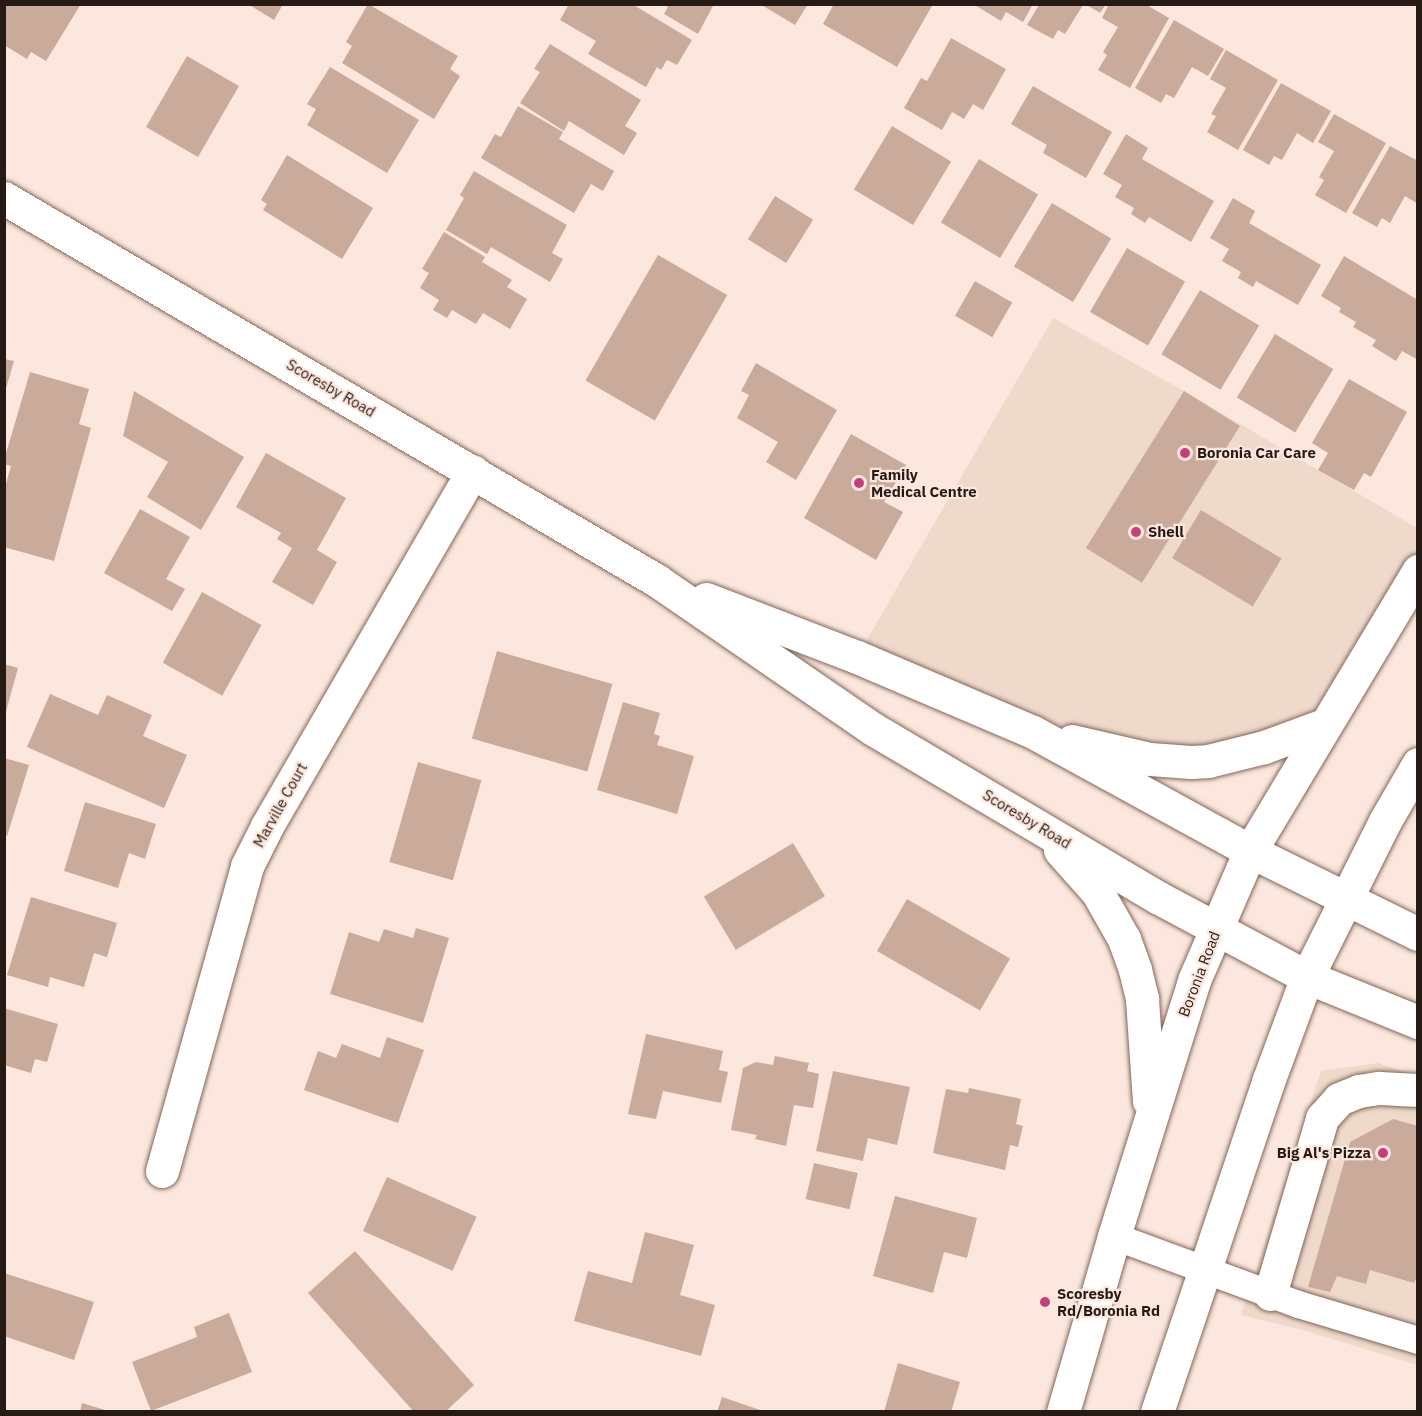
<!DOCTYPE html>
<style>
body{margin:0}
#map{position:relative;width:1422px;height:1416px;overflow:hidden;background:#fbe7dd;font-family:"IBM Plex Sans",sans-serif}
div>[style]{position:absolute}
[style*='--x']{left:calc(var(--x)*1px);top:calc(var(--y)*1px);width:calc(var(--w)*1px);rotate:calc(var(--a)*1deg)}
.commercial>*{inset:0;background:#eed9cb}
.building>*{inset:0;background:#caaa9a;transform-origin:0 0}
.roads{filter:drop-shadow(0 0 2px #836657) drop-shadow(0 0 2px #836657)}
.service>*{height:27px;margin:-13.5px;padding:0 13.5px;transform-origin:13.5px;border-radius:13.5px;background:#fff}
.minor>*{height:33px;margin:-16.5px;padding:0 16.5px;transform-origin:16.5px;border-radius:16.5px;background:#fff}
.primary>*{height:33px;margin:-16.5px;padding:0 16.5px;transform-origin:16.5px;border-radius:16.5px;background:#fff}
.dots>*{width:16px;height:16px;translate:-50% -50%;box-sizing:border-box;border:3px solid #fbe7dd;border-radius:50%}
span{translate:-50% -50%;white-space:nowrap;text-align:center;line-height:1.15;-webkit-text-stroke:4.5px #fbe7dd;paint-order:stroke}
.street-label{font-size:15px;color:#261a14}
.poi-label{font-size:15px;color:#261a14;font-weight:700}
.left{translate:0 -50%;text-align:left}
.right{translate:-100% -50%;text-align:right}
.frame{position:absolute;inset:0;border:6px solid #261a14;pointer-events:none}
</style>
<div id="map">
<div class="commercial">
<div style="clip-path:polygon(1053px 318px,1184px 391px,1417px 528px,1417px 571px,1324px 725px,1264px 747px,1133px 756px,857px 657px)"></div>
<div style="clip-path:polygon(1378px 1063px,1417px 1076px,1417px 1365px,1303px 1330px,1241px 1315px,1321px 1071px)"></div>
</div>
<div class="building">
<div style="clip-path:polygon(4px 4px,81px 4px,46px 61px,31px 52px,27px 59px,4px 45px)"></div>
<div style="clip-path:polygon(248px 4px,283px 4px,274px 20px)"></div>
<div style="clip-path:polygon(368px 4px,458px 56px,450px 69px,460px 76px,434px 119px,342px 63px,352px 46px,346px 42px)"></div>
<div style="clip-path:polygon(569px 4px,632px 4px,692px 40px,677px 65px,667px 60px,661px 70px,657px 67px,646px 87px,588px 54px,596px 41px,560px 20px)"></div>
<div style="clip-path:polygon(663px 4px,714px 4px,698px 34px,664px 14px,668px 7px)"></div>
<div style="clip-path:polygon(760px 4px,808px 4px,795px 25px)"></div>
<div style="clip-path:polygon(834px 4px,933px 4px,897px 67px,823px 24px)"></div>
<div style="clip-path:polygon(973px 4px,1033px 4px,1023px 22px,1006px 12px,1001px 21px)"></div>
<div style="clip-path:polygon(1085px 4px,1106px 4px,1100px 13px)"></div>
<div style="clip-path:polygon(1109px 4px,1145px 4px,1169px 18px,1130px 88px,1098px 70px,1107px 55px,1103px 52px,1118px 27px,1102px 18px)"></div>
<div style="clip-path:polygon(1039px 5px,1083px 5px,1065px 34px,1058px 30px,1053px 39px,1027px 25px)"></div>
<div style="clip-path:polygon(1174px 20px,1224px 49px,1208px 76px,1192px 67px,1174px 98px,1166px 94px,1161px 103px,1135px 88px)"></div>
<div style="clip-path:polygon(951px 38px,1006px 69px,983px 110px,973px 104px,964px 119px,952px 112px,942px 130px,904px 108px,921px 78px,927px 81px)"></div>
<div style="clip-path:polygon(550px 44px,641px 100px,625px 126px,637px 133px,624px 155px,569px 121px,564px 131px,520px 103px,540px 72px,534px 69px)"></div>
<div style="clip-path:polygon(1226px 50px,1278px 80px,1238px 150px,1207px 132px,1216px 116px,1211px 114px,1226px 88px,1210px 79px)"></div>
<div style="left:187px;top:56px;width:60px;height:82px;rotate:30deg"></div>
<div style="clip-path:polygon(330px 67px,419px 120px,387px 173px,307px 125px,316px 109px,307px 104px)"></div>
<div style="clip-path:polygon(1281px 83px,1331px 111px,1313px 143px,1297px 133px,1282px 160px,1274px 156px,1269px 165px,1243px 150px)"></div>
<div style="clip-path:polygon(1033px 86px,1112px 132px,1086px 178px,1043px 153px,1047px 145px,1011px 124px)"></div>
<div style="clip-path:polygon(518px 106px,563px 132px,559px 139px,614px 171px,603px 191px,591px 184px,574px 213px,481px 158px,495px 134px,501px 137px)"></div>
<div style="clip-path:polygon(1334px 114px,1386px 143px,1346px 213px,1315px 195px,1324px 180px,1319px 177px,1334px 151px,1318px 142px)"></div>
<div style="left:892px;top:126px;width:69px;height:74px;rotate:31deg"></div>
<div style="clip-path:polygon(1126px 134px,1148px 148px,1142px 159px,1214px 201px,1191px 242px,1149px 217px,1145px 223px,1131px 214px,1134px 208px,1115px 197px,1122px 185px,1103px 174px)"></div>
<div style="clip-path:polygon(1390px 146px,1418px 161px,1418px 204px,1405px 196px,1390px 223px,1382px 218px,1377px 227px,1352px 213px)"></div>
<div style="clip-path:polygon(287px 155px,373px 208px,342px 259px,263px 210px,267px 204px,261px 200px)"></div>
<div style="left:979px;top:159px;width:69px;height:74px;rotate:31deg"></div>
<div style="clip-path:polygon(474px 171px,567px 225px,552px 253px,563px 259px,550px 282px,491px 247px,487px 254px,446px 230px,464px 198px,460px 195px)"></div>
<div style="left:775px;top:196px;width:45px;height:51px;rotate:32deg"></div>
<div style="clip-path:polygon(1233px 198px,1255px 211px,1249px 223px,1321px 265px,1298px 305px,1256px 281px,1253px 287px,1238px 278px,1241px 272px,1222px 261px,1229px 249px,1210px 238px)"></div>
<div style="left:1052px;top:203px;width:69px;height:74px;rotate:31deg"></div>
<div style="clip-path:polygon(444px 232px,485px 257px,482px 262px,512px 280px,507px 287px,527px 299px,510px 329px,483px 313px,476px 324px,452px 310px,447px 318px,433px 310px,439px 300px,420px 288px,429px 273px,422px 269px)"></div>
<div style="left:1127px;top:248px;width:67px;height:74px;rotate:30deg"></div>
<div style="left:658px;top:255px;width:80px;height:145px;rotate:30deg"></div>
<div style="clip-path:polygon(1344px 256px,1418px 300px,1418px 360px,1402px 351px,1396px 361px,1372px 346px,1376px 340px,1353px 327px,1356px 322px,1339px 312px,1341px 308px,1321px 296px)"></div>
<div style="left:975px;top:281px;width:43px;height:40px;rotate:30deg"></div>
<div style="left:1200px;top:290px;width:69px;height:75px;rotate:31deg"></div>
<div style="left:1275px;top:334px;width:68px;height:74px;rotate:31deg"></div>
<div style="clip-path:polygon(4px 359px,14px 361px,5px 392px,4px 392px)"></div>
<div style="clip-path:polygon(756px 363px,837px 410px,796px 480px,766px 462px,778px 442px,737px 418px,749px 395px,741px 391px)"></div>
<div style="clip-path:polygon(30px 372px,89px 389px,79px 424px,91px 428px,54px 561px,4px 547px,4px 491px,11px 466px,4px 464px,4px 460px)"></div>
<div style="clip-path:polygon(1349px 379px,1407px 412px,1371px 477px,1364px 473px,1354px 490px,1318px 470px,1328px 453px,1312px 443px)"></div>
<div style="clip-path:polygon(134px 391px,244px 457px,201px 530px,147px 497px,168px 462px,123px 436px)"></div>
<div style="left:1184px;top:391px;width:66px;height:185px;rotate:32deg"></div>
<div style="clip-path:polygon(851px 434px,906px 465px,884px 502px,903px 512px,876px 560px,804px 518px)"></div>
<div style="clip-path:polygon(266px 453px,346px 498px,317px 550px,337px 562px,313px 605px,272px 582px,292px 548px,277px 539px,281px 533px,236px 507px)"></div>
<div style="clip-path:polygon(140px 509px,190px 537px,166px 579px,185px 589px,172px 611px,104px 573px)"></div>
<div style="left:1201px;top:510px;width:94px;height:56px;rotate:31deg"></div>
<div style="left:202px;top:592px;width:68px;height:81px;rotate:29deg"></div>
<div style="left:497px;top:651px;width:120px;height:91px;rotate:16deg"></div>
<div style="clip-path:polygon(4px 664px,18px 668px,5px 715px,4px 715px)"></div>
<div style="clip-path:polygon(50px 694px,98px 715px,107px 695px,152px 715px,143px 736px,187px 755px,164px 808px,27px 747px)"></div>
<div style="clip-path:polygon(623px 702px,660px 713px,654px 734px,660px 736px,657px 745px,694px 756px,677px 814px,597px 790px)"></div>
<div style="clip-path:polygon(4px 758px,29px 765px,7px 836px,4px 835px)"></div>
<div style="left:418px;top:762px;width:66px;height:104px;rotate:16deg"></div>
<div style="clip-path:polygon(85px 802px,156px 824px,145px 859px,129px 853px,118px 888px,64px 871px)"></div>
<div style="left:793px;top:843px;width:62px;height:104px;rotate:59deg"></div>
<div style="clip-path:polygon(31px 897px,117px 923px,107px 957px,94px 953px,84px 987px,50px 977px,48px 987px,7px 975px)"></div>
<div style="left:907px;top:899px;width:119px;height:60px;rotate:30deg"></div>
<div style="clip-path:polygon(416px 928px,449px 938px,423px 1023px,330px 994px,349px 932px,379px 942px,384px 929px,413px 938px)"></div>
<div style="clip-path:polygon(4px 1008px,58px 1024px,47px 1062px,35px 1059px,31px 1073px,4px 1065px)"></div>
<div style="clip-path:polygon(646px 1034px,723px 1051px,719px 1070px,728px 1072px,721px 1103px,663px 1091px,656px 1119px,628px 1114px)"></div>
<div style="clip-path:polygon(387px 1037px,424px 1050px,398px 1123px,304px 1090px,318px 1051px,336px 1058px,342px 1044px,380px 1058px)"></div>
<div style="clip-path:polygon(775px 1056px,809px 1063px,807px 1071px,819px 1074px,813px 1108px,794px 1105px,786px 1146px,755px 1139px,757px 1135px,731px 1130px,743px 1068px,756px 1062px,773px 1065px)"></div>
<div style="clip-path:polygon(833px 1071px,910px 1087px,897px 1145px,868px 1138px,863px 1161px,816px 1151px)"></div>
<div style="clip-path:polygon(969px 1088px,1021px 1099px,1016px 1124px,1023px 1126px,1018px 1147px,1010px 1145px,1005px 1170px,933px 1153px,946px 1089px,968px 1093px)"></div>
<div style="clip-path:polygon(1393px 1119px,1418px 1126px,1418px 1274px,1414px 1283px,1370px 1270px,1366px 1284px,1337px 1276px,1330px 1292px,1308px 1287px,1350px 1142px)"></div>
<div style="left:814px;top:1163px;width:45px;height:37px;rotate:13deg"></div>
<div style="left:387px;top:1177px;width:98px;height:59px;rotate:24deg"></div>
<div style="clip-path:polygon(895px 1196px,977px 1218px,967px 1258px,944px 1252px,933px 1293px,873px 1276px)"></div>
<div style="clip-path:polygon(645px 1232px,694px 1245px,680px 1295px,715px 1305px,701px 1356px,574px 1321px,588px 1271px,632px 1283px)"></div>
<div style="clip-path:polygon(355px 1251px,474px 1385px,445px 1412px,414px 1412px,308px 1293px)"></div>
<div style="clip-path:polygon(4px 1273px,94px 1302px,74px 1360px,4px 1336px)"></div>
<div style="clip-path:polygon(229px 1313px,252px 1372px,151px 1411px,132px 1362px,197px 1337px,194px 1327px)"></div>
<div style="clip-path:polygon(898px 1363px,960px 1382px,951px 1412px,884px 1412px)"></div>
<div style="clip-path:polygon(722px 1397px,763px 1411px,763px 1412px,717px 1412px)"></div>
<div style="clip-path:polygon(82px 1403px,108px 1411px,108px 1412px,80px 1412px)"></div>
</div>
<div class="roads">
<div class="service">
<div style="--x:1114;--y:1236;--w:196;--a:20.3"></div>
<div style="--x:1298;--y:1304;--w:125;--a:16.7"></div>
</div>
<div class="minor">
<div style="--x:162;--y:1171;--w:317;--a:-74.4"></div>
<div style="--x:247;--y:866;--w:45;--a:-63.4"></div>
<div style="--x:267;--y:826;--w:410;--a:-59.9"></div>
<div style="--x:1270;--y:1294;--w:184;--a:-73.5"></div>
<div style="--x:1322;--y:1118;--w:25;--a:-48"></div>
<div style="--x:1339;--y:1099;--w:22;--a:-22"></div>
<div style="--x:1359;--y:1091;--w:20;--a:-9"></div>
<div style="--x:1379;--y:1088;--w:39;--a:3"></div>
</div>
<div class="primary">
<div style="--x:4;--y:198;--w:756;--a:30.37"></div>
<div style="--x:656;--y:580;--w:263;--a:34.5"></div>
<div style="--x:873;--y:729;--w:332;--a:30.6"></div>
<div style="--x:1159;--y:898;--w:168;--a:28.1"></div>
<div style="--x:1307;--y:977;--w:120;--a:22.1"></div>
<div style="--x:706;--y:599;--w:162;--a:21"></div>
<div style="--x:857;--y:657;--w:191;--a:23.1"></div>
<div style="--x:1033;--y:732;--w:247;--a:28.7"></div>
<div style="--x:1250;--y:851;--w:187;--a:26.3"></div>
<div style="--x:1072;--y:741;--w:80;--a:13"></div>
<div style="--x:1150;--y:759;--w:41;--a:4.2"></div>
<div style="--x:1191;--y:762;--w:17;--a:-3"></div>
<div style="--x:1208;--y:761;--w:58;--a:-14"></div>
<div style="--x:1264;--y:747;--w:64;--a:-20.1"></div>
<div style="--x:1060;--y:850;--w:57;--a:48.5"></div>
<div style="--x:1098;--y:893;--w:53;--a:60.5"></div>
<div style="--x:1124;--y:939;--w:33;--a:70"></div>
<div style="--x:1135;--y:970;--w:30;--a:76"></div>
<div style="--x:1142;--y:999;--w:102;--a:86.1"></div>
<div style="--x:1063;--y:1412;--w:183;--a:-73.8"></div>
<div style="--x:1114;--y:1236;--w:270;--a:-72.6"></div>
<div style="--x:1195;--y:978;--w:138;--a:-66.6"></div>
<div style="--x:1250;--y:851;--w:327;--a:-59"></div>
<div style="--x:1157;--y:1412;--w:351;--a:-71.4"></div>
<div style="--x:1269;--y:1079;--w:109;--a:-69.6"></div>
<div style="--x:1307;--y:977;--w:174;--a:-63.4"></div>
<div style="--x:1385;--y:821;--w:66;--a:-59.9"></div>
</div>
</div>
<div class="dots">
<div style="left:1185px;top:453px;background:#c73e7b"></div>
<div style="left:859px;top:483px;background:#c73e7b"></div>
<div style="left:1136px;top:532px;background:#c73e7b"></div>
<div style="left:1383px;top:1153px;background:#c73e7b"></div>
<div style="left:1045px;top:1302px;background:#c73e7b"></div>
</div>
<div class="street-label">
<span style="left:331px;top:388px;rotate:30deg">Scoresby Road</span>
<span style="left:280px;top:805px;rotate:-61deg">Marville Court</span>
<span style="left:1027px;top:819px;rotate:31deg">Scoresby Road</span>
<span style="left:1199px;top:974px;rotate:-69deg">Boronia Road</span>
</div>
<div class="poi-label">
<span class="left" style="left:1197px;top:453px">Boronia Car Care</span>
<span class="left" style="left:871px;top:483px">Family<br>Medical Centre</span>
<span class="left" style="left:1148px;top:532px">Shell</span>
<span class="right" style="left:1371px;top:1153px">Big Al's Pizza</span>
<span class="left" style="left:1057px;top:1302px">Scoresby<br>Rd/Boronia Rd</span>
</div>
<div class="frame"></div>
</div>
